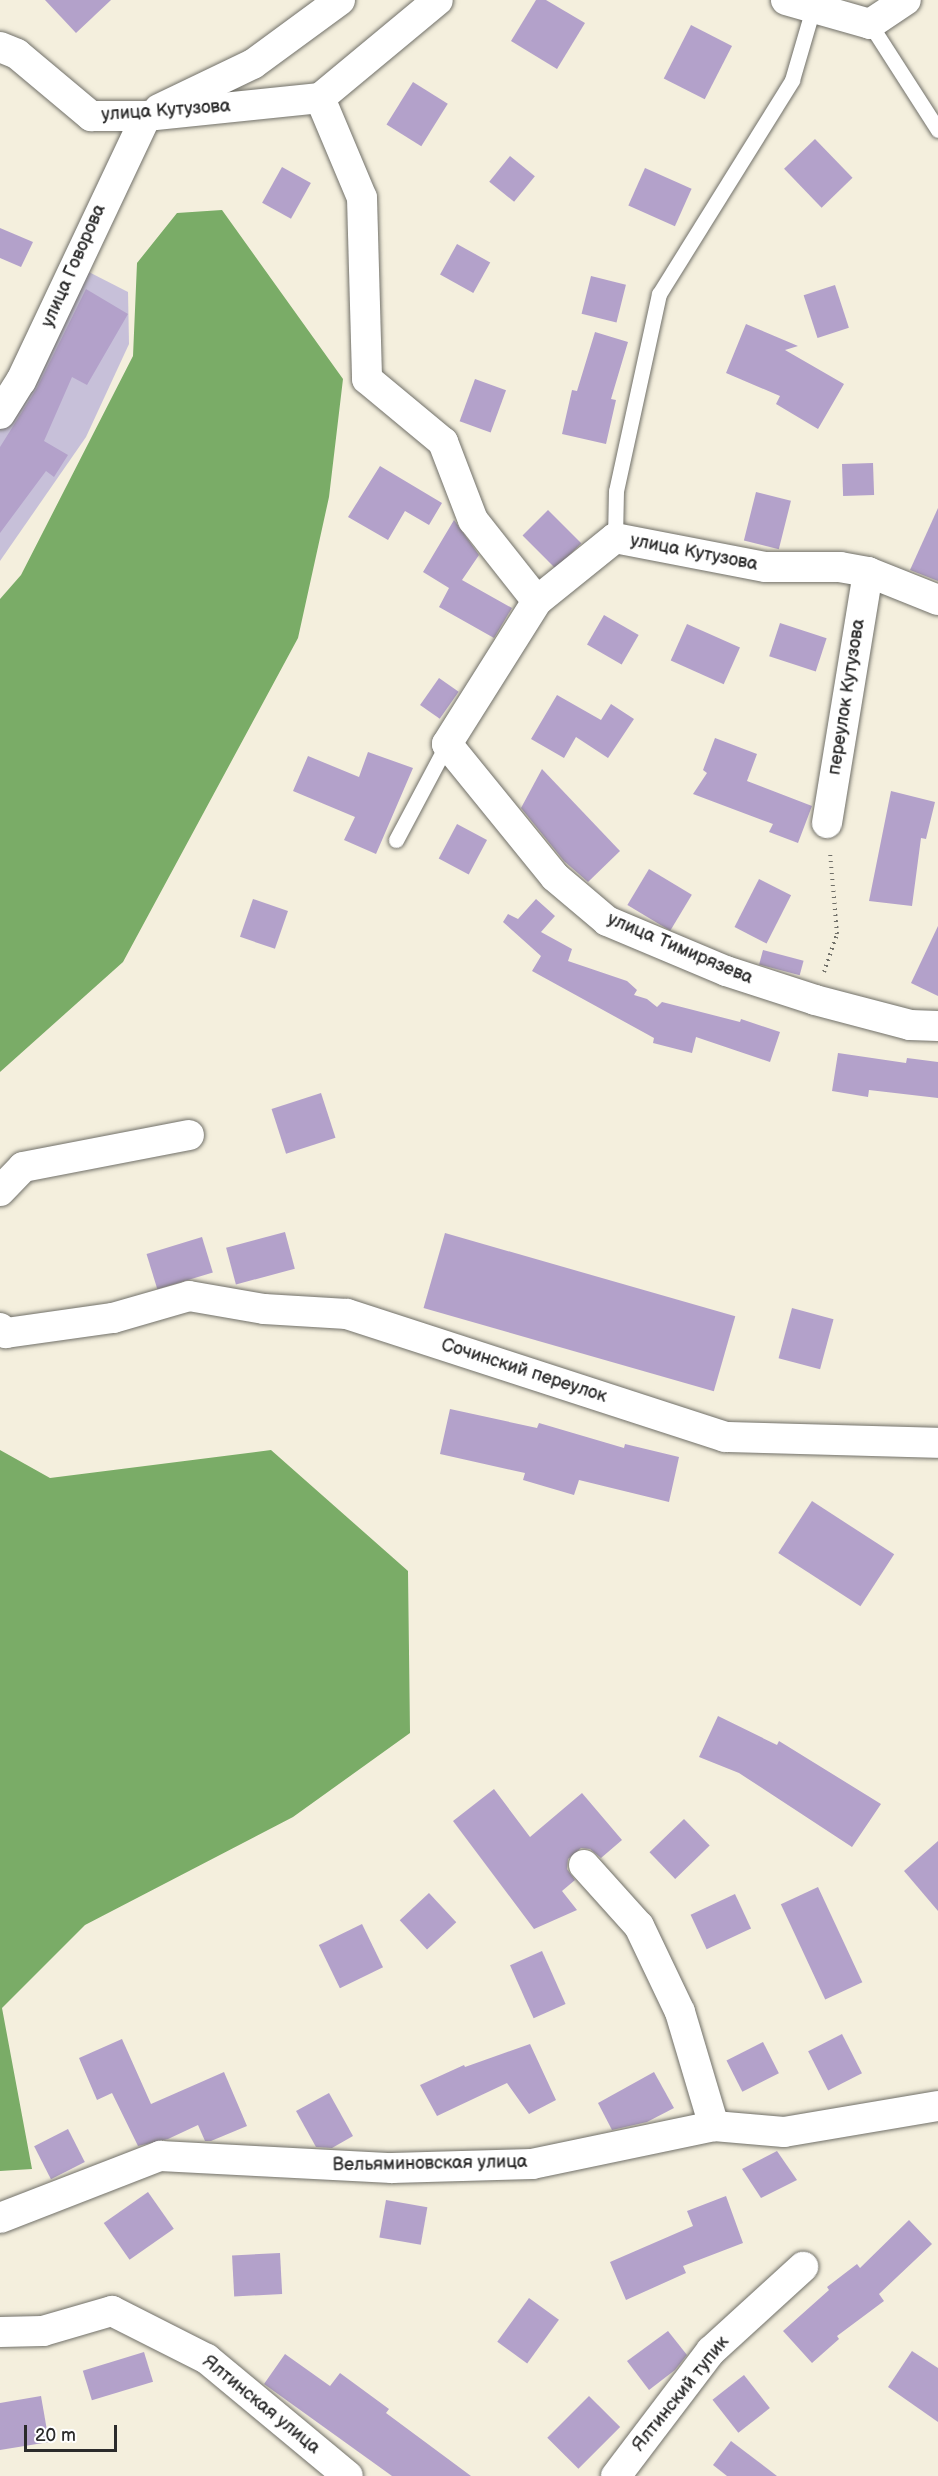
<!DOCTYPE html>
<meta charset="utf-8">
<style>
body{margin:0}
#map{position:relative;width:938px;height:2476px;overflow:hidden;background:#f4efdd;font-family:"Balsamiq Sans",sans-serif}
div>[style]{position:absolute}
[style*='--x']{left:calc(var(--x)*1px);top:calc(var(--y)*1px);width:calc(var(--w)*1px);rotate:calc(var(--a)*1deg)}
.industrial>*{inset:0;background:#c7c0d9}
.forest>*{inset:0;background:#7aac67}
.building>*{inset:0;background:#b3a1ca;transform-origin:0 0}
.path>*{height:4px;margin-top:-2px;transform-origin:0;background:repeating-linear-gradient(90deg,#717069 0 1.5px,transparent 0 6px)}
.roads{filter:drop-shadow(0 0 2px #717069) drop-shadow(0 0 2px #717069)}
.lane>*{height:15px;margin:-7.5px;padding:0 7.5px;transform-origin:7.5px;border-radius:7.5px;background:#fff}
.street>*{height:30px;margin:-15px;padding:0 15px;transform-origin:15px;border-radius:15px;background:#fff}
span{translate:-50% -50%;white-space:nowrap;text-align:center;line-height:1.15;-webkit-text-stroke:5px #fff;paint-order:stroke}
.street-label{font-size:18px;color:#2b2b2b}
.scale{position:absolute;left:24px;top:2425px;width:93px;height:27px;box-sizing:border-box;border:3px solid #2b2b2b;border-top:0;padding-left:8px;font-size:18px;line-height:21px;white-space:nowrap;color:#2b2b2b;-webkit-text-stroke:4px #fff;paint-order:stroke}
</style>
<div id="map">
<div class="industrial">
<div style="clip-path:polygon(83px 269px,128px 292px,129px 344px,86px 437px,0 561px,0 425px)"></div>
</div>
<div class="forest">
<div style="clip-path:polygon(222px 210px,343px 379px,329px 497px,298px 638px,123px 962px,0 1072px,0 599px,21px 575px,133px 356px,137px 263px,177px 213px)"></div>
<div style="clip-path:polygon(0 1450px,50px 1478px,271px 1450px,408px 1571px,410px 1733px,293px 1817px,85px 1925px,2px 2008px,32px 2169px,0 2171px)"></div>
</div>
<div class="building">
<div style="clip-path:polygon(45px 0,111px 0,76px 33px)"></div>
<div style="clip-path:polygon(536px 0,546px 0,585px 23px,557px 69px,511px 41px)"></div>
<div style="left:691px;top:25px;width:46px;height:60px;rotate:27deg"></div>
<div style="left:413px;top:82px;width:41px;height:50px;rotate:32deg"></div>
<div style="left:815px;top:139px;width:54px;height:43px;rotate:46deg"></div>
<div style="left:510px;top:156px;width:32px;height:33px;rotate:39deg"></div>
<div style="left:282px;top:167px;width:33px;height:41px;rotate:29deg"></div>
<div style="left:645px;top:168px;width:51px;height:41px;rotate:24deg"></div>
<div style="clip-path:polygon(0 228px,33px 242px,21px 267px,0 258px)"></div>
<div style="left:457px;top:244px;width:38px;height:35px;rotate:29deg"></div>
<div style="left:591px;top:276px;width:36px;height:39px;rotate:14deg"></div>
<div style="left:835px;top:285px;width:45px;height:33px;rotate:72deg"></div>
<div style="clip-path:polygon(86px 289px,128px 314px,87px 385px,72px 377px,44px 441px,68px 455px,54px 477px,46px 471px,0 533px,0 447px,37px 388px)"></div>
<div style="clip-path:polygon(746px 324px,798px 346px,785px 350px,844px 384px,818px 429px,776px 404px,780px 396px,726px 373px)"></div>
<div style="clip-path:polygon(595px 332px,628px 342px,611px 399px,616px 400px,606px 444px,562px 434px,572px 390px,577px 391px)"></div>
<div style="left:475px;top:379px;width:33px;height:45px;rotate:20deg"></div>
<div style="left:873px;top:463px;width:32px;height:31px;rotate:88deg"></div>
<div style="clip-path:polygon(380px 466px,442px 503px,429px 525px,405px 511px,388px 540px,348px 517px)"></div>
<div style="left:756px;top:492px;width:36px;height:50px;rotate:14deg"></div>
<div style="clip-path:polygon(938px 508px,938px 581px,910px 570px)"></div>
<div style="left:548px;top:510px;width:47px;height:36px;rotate:45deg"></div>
<div style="clip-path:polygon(454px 520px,479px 555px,462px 580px,512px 608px,494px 638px,439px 607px,449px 588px,423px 572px)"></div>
<div style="left:604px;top:615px;width:40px;height:34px;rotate:30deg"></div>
<div style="left:780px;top:623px;width:49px;height:35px;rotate:18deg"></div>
<div style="left:687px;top:624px;width:58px;height:40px;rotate:24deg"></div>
<div style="left:439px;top:678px;width:24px;height:33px;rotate:35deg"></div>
<div style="clip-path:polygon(557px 695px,601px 720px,611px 704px,634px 719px,608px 758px,576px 737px,564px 758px,531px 739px)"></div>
<div style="clip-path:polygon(715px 738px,757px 754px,747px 781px,812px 806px,798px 843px,769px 832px,773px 824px,693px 794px,707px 773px,703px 770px)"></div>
<div style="clip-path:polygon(368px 752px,413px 768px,376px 854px,344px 840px,355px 817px,293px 791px,308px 756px,359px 777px)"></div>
<div style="clip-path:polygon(542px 769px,620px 851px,588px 882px,564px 861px,521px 808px)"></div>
<div style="clip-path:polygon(891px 791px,935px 802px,926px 839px,921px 838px,912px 906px,869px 901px)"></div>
<div style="left:457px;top:824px;width:34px;height:39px;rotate:28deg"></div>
<div style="left:649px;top:869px;width:50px;height:42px;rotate:31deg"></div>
<div style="left:759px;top:879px;width:36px;height:54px;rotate:27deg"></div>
<div style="left:253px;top:899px;width:37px;height:40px;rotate:19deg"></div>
<div style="clip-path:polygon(536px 899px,555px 916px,541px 932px,572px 949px,568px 961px,627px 981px,637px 990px,634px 995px,647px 999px,657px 1007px,662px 1002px,740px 1022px,741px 1019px,780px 1032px,770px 1062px,696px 1037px,692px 1053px,653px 1043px,654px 1038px,532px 971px,541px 956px,503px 922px,508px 914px,518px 919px)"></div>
<div style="clip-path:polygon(938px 926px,938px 996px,911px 983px)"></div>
<div style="left:763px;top:950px;width:42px;height:15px;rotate:15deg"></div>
<div style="clip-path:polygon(838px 1053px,906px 1063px,907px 1058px,938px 1062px,938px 1098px,869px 1090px,868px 1097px,832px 1091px)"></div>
<div style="left:321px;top:1093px;width:47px;height:52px;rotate:72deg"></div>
<div style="left:285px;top:1232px;width:38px;height:61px;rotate:75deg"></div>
<div style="left:445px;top:1233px;width:302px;height:78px;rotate:16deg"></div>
<div style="left:202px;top:1237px;width:37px;height:58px;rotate:73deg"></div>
<div style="left:792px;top:1308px;width:43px;height:52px;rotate:15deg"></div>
<div style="clip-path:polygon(450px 1409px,537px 1428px,539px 1423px,624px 1448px,625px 1444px,679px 1457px,669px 1502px,579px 1480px,574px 1495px,523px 1480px,525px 1473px,440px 1454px)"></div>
<div style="left:812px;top:1501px;width:98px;height:62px;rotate:33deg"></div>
<div style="clip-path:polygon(718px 1716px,777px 1745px,779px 1741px,881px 1804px,852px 1847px,739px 1773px,699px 1757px)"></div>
<div style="clip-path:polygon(494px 1789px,530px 1837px,582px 1793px,622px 1840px,601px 1858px,590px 1849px,581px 1848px,568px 1859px,567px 1869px,575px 1880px,562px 1891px,577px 1910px,534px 1929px,453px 1821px)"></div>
<div style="left:684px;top:1819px;width:37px;height:48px;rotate:46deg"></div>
<div style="clip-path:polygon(938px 1841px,938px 1911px,904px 1871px)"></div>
<div style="left:818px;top:1887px;width:105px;height:41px;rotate:65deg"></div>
<div style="left:429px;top:1893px;width:40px;height:40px;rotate:47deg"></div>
<div style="left:735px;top:1894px;width:38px;height:49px;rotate:65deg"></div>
<div style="left:362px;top:1924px;width:48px;height:48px;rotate:64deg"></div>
<div style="left:542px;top:1951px;width:58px;height:35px;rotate:66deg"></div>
<div style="left:842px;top:2034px;width:44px;height:38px;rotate:63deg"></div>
<div style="clip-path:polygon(122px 2039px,151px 2104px,224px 2072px,247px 2126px,211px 2141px,205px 2141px,198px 2125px,168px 2139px,138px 2146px,112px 2093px,97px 2100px,79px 2058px)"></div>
<div style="left:763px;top:2042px;width:35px;height:41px;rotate:63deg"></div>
<div style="clip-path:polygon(530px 2044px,556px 2100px,529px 2114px,507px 2083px,437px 2116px,420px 2085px,464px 2065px,465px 2067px)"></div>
<div style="clip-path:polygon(654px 2072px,674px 2108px,647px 2122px,612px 2130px,598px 2103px)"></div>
<div style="clip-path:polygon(329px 2093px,353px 2136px,332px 2148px,316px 2147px,296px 2111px)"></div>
<div style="left:68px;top:2129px;width:37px;height:38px;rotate:63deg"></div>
<div style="clip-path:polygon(777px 2151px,797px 2180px,761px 2198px,742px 2169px)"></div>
<div style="left:148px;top:2192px;width:45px;height:54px;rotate:55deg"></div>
<div style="clip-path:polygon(726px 2196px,743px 2243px,683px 2266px,686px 2273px,626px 2300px,610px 2262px,693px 2226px,687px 2211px)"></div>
<div style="left:386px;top:2200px;width:42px;height:38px;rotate:10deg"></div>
<div style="clip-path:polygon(909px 2220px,932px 2244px,879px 2294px,884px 2301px,837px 2336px,839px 2339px,812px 2363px,783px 2331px,829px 2290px,827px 2287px,857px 2264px,860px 2268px)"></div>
<div style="left:280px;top:2253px;width:41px;height:48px;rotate:87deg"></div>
<div style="left:529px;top:2298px;width:37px;height:54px;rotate:36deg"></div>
<div style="clip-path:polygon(668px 2331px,687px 2355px,675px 2370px,649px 2390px,627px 2361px)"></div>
<div style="clip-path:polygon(912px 2351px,938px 2368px,938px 2422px,888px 2387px)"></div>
<div style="left:144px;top:2352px;width:31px;height:64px;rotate:73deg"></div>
<div style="clip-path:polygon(285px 2354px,330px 2386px,340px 2373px,389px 2409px,386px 2413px,471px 2476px,392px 2476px,264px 2384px)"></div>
<div style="left:744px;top:2375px;width:42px;height:40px;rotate:52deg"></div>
<div style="clip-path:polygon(41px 2396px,49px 2442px,0 2450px,0 2403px)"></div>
<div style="left:589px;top:2396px;width:44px;height:59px;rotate:45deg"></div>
<div style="clip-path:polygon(731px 2441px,777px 2476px,727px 2476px,713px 2465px)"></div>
</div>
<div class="path">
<div style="--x:824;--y:972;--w:40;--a:-71.1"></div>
<div style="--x:837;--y:934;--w:81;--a:-94.9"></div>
</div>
<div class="roads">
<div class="lane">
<div style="--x:870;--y:24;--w:126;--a:57.3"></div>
<div style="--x:615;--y:538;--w:47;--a:-88.8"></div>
<div style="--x:616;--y:491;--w:202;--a:-77.7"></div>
<div style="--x:659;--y:294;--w:252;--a:-58.1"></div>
<div style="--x:792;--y:80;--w:75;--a:-73.7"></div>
<div style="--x:396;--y:840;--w:109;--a:-62"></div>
</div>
<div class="street">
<div style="--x:786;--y:0;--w:87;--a:15.9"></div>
<div style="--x:870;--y:24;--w:43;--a:-33.7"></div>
<div style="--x:0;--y:47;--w:18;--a:22"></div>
<div style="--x:17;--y:54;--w:97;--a:40"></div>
<div style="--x:91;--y:116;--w:55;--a:0"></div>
<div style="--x:146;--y:116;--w:175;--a:-5.9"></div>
<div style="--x:320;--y:98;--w:153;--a:-39.7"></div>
<div style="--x:320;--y:98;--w:108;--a:67.2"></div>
<div style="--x:362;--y:198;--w:181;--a:88.4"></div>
<div style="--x:367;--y:379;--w:99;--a:39.7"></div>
<div style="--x:443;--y:442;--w:84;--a:69"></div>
<div style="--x:473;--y:520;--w:103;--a:51.7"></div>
<div style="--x:159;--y:109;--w:104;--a:-25.6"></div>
<div style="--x:253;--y:64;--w:108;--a:-36.3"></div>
<div style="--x:0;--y:414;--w:39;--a:-58"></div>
<div style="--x:21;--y:381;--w:293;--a:-64.7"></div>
<div style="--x:938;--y:600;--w:75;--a:-158.2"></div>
<div style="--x:868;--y:572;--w:28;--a:-170"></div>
<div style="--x:840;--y:567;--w:75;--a:180"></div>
<div style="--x:765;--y:567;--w:153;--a:-169.1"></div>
<div style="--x:615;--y:538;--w:100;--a:141.1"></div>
<div style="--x:537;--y:601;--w:169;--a:122.2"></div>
<div style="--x:447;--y:744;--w:171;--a:50.9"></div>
<div style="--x:555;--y:877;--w:68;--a:40.2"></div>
<div style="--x:607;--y:921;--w:129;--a:22.8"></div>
<div style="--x:726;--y:971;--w:94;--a:18"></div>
<div style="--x:815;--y:1000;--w:98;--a:14.7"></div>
<div style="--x:910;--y:1025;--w:28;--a:2"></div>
<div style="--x:827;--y:823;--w:254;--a:-80.7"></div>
<div style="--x:0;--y:1191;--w:33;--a:-46"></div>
<div style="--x:23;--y:1167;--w:169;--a:-10.9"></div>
<div style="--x:0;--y:1328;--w:8;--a:40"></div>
<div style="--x:6;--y:1333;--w:108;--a:-8"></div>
<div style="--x:113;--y:1318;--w:79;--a:-16.1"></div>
<div style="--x:189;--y:1296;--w:76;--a:9.8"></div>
<div style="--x:264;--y:1309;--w:83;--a:3.4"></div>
<div style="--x:347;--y:1314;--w:398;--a:18"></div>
<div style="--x:725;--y:1437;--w:213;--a:1.6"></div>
<div style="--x:584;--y:1865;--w:82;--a:48"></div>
<div style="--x:639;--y:1926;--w:95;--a:64.5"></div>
<div style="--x:680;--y:2012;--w:119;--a:73.4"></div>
<div style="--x:0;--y:2218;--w:172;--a:-21.2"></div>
<div style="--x:160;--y:2156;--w:232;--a:3"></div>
<div style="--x:392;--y:2168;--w:140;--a:-1.6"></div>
<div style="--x:532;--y:2164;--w:186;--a:-11.8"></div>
<div style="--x:714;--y:2126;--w:70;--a:4.9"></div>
<div style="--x:784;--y:2132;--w:156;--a:-9.6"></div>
<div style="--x:0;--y:2332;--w:43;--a:-1.3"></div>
<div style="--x:43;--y:2331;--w:72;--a:-16.2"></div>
<div style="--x:112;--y:2311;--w:106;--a:26.8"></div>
<div style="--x:207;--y:2359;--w:183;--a:39.7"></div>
<div style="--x:616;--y:2476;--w:157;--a:-52.8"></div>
<div style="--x:711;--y:2351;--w:125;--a:-42.4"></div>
</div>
</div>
<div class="street-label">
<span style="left:166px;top:111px;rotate:-4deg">улица Кутузова</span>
<span style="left:74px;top:266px;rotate:-66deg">улица Говорова</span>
<span style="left:694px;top:553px;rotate:11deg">улица Кутузова</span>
<span style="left:847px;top:697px;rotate:-81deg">переулок Кутузова</span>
<span style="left:680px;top:949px;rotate:23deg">улица Тимирязева</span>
<span style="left:524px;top:1371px;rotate:18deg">Сочинский переулок</span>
<span style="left:430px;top:2164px;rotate:-1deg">Вельяминовская улица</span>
<span style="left:681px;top:2394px;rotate:-51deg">Ялтинский тупик</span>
<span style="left:261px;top:2405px;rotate:39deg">Ялтинская улица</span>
</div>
<div class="scale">20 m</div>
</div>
